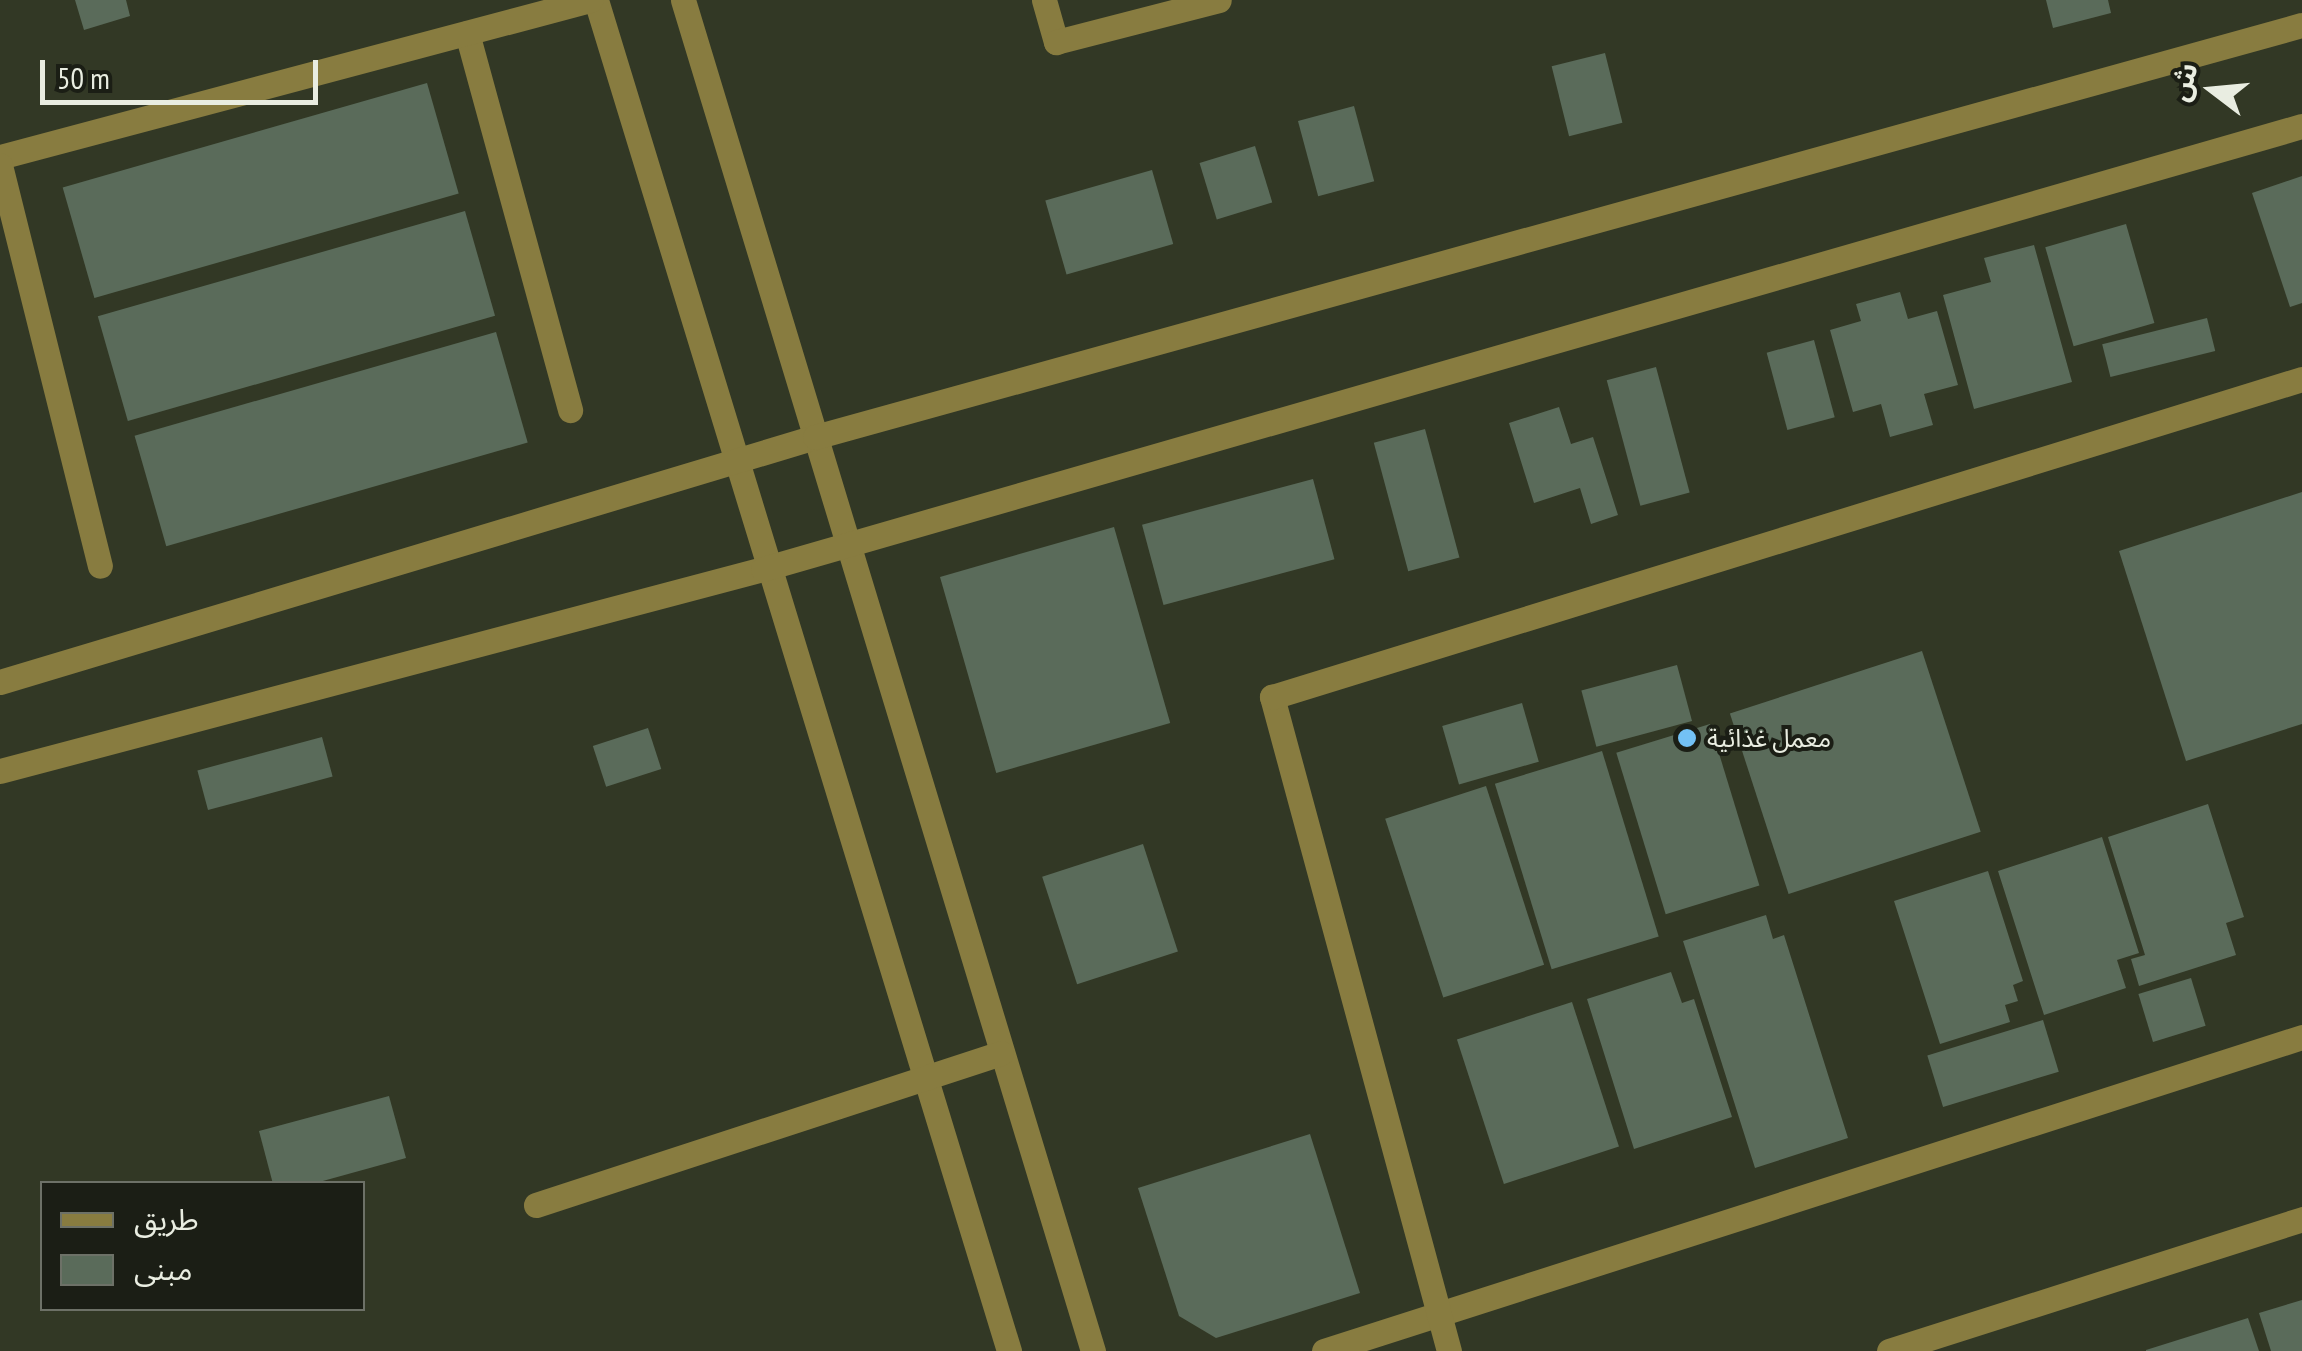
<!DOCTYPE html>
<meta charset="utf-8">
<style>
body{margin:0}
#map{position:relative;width:2302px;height:1351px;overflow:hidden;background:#323825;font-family:"PT Sans Narrow","Noto Sans Arabic",sans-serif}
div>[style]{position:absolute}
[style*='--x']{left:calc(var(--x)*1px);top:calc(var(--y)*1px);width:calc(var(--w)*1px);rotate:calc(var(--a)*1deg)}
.building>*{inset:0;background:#5a6b5a;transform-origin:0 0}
.minor>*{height:25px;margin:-12.5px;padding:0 12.5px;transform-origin:12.5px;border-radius:12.5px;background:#887c40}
.dots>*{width:28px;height:28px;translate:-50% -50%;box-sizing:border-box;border:5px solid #1b1e15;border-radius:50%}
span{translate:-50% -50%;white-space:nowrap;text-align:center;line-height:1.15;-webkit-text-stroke:8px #1b1e15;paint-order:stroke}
.poi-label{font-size:25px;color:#e9ede1}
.left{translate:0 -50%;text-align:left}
.legend{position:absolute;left:40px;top:1181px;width:325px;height:130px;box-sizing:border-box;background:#1b1e15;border:2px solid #6d7167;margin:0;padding:12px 18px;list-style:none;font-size:30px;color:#e9ede1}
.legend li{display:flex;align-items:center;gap:20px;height:50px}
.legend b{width:50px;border:2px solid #6d7167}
.north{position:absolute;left:2162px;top:40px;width:100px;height:100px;-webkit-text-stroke:8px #1b1e15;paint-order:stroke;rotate:286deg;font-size:28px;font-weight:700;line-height:40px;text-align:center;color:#e9ede1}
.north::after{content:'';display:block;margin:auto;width:35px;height:45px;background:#e9ede1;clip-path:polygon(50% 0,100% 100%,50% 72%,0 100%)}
.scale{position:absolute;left:40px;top:60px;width:278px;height:45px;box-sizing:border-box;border:5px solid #e9ede1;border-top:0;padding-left:12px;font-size:30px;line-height:35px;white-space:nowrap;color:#e9ede1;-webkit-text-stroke:8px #1b1e15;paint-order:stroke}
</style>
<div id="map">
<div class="building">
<div style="clip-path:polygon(75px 0,126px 0,130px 16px,84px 30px)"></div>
<div style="clip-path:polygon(2046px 0,2108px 0,2111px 13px,2053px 28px)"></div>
<div style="left:1605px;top:53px;width:72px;height:55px;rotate:76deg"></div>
<div style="left:427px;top:83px;width:115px;height:379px;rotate:74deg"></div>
<div style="left:1354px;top:106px;width:78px;height:58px;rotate:75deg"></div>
<div style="left:1255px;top:146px;width:59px;height:58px;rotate:73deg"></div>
<div style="left:1152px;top:170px;width:77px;height:111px;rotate:74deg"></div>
<div style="clip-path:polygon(2302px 176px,2302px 303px,2290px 307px,2252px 193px)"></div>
<div style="left:465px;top:211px;width:109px;height:382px;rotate:74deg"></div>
<div style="left:2126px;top:224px;width:103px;height:84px;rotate:74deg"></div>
<div style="clip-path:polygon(2034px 245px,2072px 382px,1974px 409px,1943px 295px,1991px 282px,1984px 258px)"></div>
<div style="clip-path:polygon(1900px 292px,1908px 319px,1937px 311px,1958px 385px,1924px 394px,1933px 425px,1890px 437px,1881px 404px,1853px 412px,1830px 330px,1861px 321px,1856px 304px)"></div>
<div style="left:2207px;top:318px;width:34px;height:108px;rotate:76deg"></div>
<div style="left:496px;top:332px;width:115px;height:376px;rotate:74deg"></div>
<div style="left:1814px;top:340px;width:80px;height:49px;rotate:75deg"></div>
<div style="left:1656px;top:367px;width:130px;height:51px;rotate:75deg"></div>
<div style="clip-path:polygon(1559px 407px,1571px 444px,1593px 437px,1618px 515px,1591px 524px,1580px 488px,1534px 503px,1509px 423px)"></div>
<div style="left:1425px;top:429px;width:133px;height:53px;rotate:75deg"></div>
<div style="left:1313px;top:479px;width:83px;height:177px;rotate:75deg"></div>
<div style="clip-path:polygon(2302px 492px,2302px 724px,2186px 761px,2119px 551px)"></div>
<div style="left:1114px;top:527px;width:204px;height:181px;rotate:74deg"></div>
<div style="left:1922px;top:651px;width:190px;height:202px;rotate:72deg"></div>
<div style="left:1677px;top:665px;width:58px;height:99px;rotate:75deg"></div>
<div style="left:1522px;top:703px;width:61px;height:83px;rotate:74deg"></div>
<div style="left:1710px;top:724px;width:169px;height:98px;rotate:73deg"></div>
<div style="left:648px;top:728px;width:43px;height:58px;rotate:72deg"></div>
<div style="left:322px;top:737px;width:41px;height:129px;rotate:75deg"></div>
<div style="left:1602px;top:751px;width:194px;height:112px;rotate:73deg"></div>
<div style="left:1486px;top:786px;width:188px;height:106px;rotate:72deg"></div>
<div style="clip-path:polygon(2208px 804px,2244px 917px,2226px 923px,2236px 955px,2139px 986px,2131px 959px,2145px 955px,2108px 837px)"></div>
<div style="clip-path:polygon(2102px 837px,2139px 953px,2117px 960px,2126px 988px,2044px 1015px,1998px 871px)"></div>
<div style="left:1143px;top:844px;width:113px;height:106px;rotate:72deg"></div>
<div style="clip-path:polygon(1988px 871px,2023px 981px,2013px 985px,2018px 1001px,2005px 1005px,2010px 1022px,1940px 1044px,1894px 901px)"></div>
<div style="clip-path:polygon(1766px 915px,1773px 939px,1784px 935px,1848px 1138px,1755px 1168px,1683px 941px)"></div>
<div style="clip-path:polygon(1671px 972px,1682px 1003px,1694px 999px,1732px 1117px,1634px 1149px,1587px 999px)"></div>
<div style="left:2191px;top:978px;width:50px;height:55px;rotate:73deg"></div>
<div style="left:1572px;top:1002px;width:152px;height:121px;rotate:72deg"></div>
<div style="left:2043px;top:1020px;width:54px;height:121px;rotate:73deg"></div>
<div style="clip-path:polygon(389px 1096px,406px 1158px,312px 1184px,273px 1184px,259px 1131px)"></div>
<div style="clip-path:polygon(1310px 1134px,1360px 1293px,1216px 1338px,1179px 1316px,1138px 1188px)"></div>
<div style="clip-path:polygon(2302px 1300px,2302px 1351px,2271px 1351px,2259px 1313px)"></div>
<div style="clip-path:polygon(2248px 1318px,2259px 1351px,2146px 1351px,2146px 1350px)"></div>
</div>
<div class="minor">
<div style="--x:596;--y:0;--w:1413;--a:73"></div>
<div style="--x:683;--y:0;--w:1412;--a:73.12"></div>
<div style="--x:1044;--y:0;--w:44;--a:74.1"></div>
<div style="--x:1056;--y:42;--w:168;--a:-14.4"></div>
<div style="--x:467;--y:33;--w:391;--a:74.7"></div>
<div style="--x:0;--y:157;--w:611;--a:-14.9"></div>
<div style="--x:0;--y:165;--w:413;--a:76"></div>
<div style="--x:0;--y:682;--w:851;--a:-16.73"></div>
<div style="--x:815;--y:437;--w:1543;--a:-15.49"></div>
<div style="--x:0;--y:771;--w:789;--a:-14.83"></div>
<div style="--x:763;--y:569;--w:1601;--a:-16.06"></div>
<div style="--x:536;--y:1205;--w:489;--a:-18.1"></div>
<div style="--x:1324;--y:1351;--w:1027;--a:-17.8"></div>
<div style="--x:1449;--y:1351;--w:678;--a:-105.14"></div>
<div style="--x:1272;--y:697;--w:1078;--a:-17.16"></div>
<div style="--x:1889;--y:1351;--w:434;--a:-17.7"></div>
</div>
<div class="dots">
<div style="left:1687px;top:738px;background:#73c1f5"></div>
</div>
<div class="poi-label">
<span class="left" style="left:1707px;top:738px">معمل غذائية</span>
</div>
<ul class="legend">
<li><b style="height:12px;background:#887c40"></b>طريق</li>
<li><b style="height:28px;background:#5a6b5a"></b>مبنى</li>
</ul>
<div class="north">ش</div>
<div class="scale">50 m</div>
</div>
